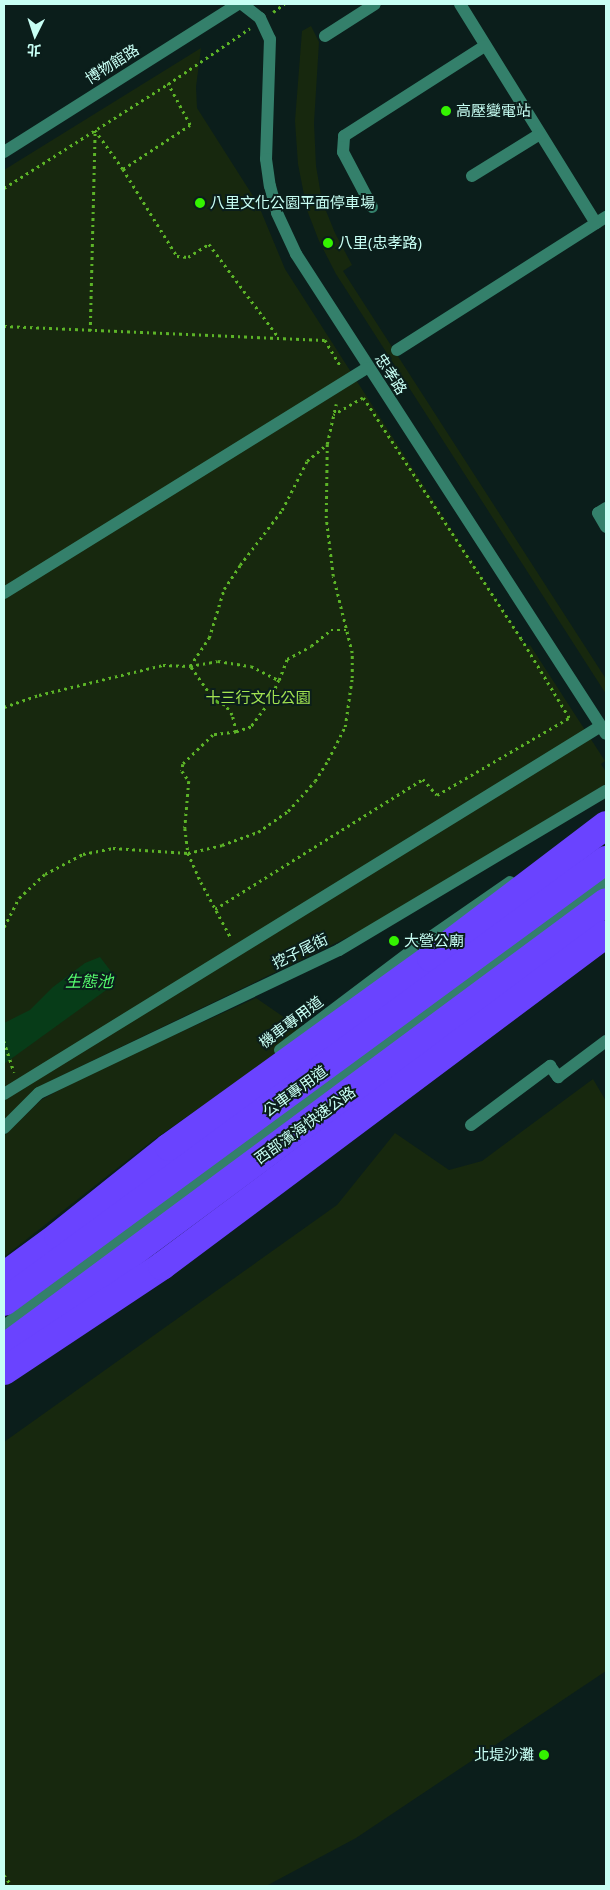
<!DOCTYPE html>
<meta charset="utf-8">
<style>
body{margin:0}
#map{position:relative;width:610px;height:1890px;overflow:hidden;background:#0b1e1b;font-family:"Open Sans","Noto Sans TC",sans-serif}
div>[style]{position:absolute}
[style*='--x']{left:calc(var(--x)*1px);top:calc(var(--y)*1px);width:calc(var(--w)*1px);rotate:calc(var(--a)*1deg)}
.green>*{inset:0;background:#17280e}
.water>*{inset:0;background:#073c18}
.path>*{height:2.5px;margin-top:-1.25px;transform-origin:0;background:repeating-linear-gradient(90deg,#5cb427 0 2.5px,transparent 0 6.5px)}
.minor>*{height:12px;margin:-6px;padding:0 6px;transform-origin:6px;border-radius:6px;background:#34806b}
.highway>*{height:28px;margin:-14px;padding:0 14px;transform-origin:14px;border-radius:14px;background:#6a43ff}
.dots>*{width:14px;height:14px;translate:-50% -50%;box-sizing:border-box;border:2px solid #0b1e1b;border-radius:50%}
span{translate:-50% -50%;white-space:nowrap;text-align:center;line-height:1.15;-webkit-text-stroke:4px #0b1e1b;paint-order:stroke}
.street-label{font-size:15px;color:#c8fff4}
.poi-label{font-size:15px;color:#c8fff4}
.left{translate:0 -50%;text-align:left}
.right{translate:-100% -50%;text-align:right}
.park-label{font-size:15px;color:#a3e450}
.water-label{font-size:16px;color:#56ff6f;font-style:italic}
.frame{position:absolute;inset:0;border:5px solid #c8fff4;pointer-events:none}
.north{position:absolute;left:10px;top:10px;width:50px;height:50px;-webkit-text-stroke:4px #0b1e1b;paint-order:stroke;rotate:184deg;font-size:14px;font-weight:700;line-height:20px;text-align:center;color:#c8fff4}
.north::after{content:'';display:block;margin:auto;width:18px;height:22px;background:#c8fff4;clip-path:polygon(50% 0,100% 100%,50% 72%,0 100%)}
</style>
<div id="map">
<div class="green">
<div style="clip-path:polygon(311px 26px,319px 42px,314px 123px,316px 166px,322px 201px,335px 233px,352px 265px,343px 271px,606px 679px,606px 694px,336px 274px,319px 241px,307px 210px,298px 164px,295px 121px,302px 31px)"></div>
<div style="clip-path:polygon(201px 48px,196px 87px,197px 108px,258px 204px,285px 269px,527px 647px,530px 645px,605px 761px,601px 764px,606px 772px,606px 784px,367px 928px,36px 1088px,4px 1120px,4px 170px)"></div>
<div style="clip-path:polygon(256px 998px,307px 1033px,152px 1141px,4px 1257px,4px 1136px,41px 1100px,90px 1073px)"></div>
<div style="clip-path:polygon(593px 1079px,606px 1101px,606px 1671px,356px 1838px,266px 1886px,4px 1886px,4px 1442px,337px 1205px,395px 1133px,449px 1170px,482px 1161px)"></div>
</div>
<div class="water">
<div style="clip-path:polygon(100px 957px,116px 978px,109px 988px,4px 1064px,4px 1023px,30px 1010px,53px 987px,85px 963px)"></div>
</div>
<div class="path">
<div style="--x:273;--y:12;--w:14;--a:-36"></div>
<div style="--x:123;--y:169;--w:80;--a:-33.3"></div>
<div style="--x:190;--y:125;--w:47;--a:-118.2"></div>
<div style="--x:4;--y:188;--w:194;--a:-32.4"></div>
<div style="--x:168;--y:84;--w:99;--a:-34.3"></div>
<div style="--x:4;--y:326;--w:321;--a:2.5"></div>
<div style="--x:325;--y:340;--w:31;--a:59"></div>
<div style="--x:90;--y:331;--w:201;--a:-88.6"></div>
<div style="--x:95;--y:130;--w:48;--a:54.3"></div>
<div style="--x:123;--y:169;--w:102;--a:58.2"></div>
<div style="--x:177;--y:256;--w:11;--a:5"></div>
<div style="--x:188;--y:257;--w:25;--a:-32"></div>
<div style="--x:209;--y:244;--w:117;--a:53.3"></div>
<div style="--x:279;--y:680;--w:22;--a:-69"></div>
<div style="--x:287;--y:659;--w:27;--a:-28"></div>
<div style="--x:311;--y:646;--w:26;--a:-39"></div>
<div style="--x:331;--y:630;--w:17;--a:0"></div>
<div style="--x:4;--y:707;--w:37;--a:-19"></div>
<div style="--x:39;--y:695;--w:128;--a:-13.6"></div>
<div style="--x:163;--y:665;--w:27;--a:2"></div>
<div style="--x:190;--y:666;--w:28;--a:-10"></div>
<div style="--x:218;--y:661;--w:33;--a:9"></div>
<div style="--x:251;--y:666;--w:31;--a:27"></div>
<div style="--x:279;--y:680;--w:25;--a:113"></div>
<div style="--x:269;--y:703;--w:30;--a:127"></div>
<div style="--x:251;--y:727;--w:16;--a:162"></div>
<div style="--x:236;--y:732;--w:23;--a:173"></div>
<div style="--x:213;--y:735;--w:42;--a:136"></div>
<div style="--x:183;--y:764;--w:7;--a:98"></div>
<div style="--x:182;--y:771;--w:12;--a:55"></div>
<div style="--x:189;--y:781;--w:47;--a:94.9"></div>
<div style="--x:185;--y:828;--w:25;--a:83"></div>
<div style="--x:188;--y:853;--w:32;--a:66"></div>
<div style="--x:201;--y:882;--w:64;--a:61.8"></div>
<div style="--x:236;--y:732;--w:17;--a:-103"></div>
<div style="--x:232;--y:715;--w:12;--a:-125"></div>
<div style="--x:225;--y:705;--w:9;--a:-159"></div>
<div style="--x:217;--y:702;--w:8;--a:-135"></div>
<div style="--x:211;--y:696;--w:37;--a:-125"></div>
<div style="--x:190;--y:666;--w:34;--a:-56"></div>
<div style="--x:209;--y:638;--w:51;--a:-73"></div>
<div style="--x:224;--y:589;--w:29;--a:-56"></div>
<div style="--x:240;--y:565;--w:69;--a:-52.6"></div>
<div style="--x:282;--y:510;--w:55;--a:-63"></div>
<div style="--x:307;--y:461;--w:26;--a:-40"></div>
<div style="--x:215;--y:909;--w:245;--a:-32"></div>
<div style="--x:423;--y:779;--w:21;--a:49"></div>
<div style="--x:437;--y:795;--w:153;--a:-30.3"></div>
<div style="--x:569;--y:718;--w:92;--a:-121.3"></div>
<div style="--x:521;--y:639;--w:288;--a:-123.2"></div>
<div style="--x:363;--y:398;--w:34;--a:150"></div>
<div style="--x:4;--y:927;--w:33;--a:-63"></div>
<div style="--x:19;--y:898;--w:35;--a:-43"></div>
<div style="--x:45;--y:874;--w:43;--a:-27.8"></div>
<div style="--x:83;--y:854;--w:31;--a:-11"></div>
<div style="--x:113;--y:848;--w:75;--a:3.8"></div>
<div style="--x:188;--y:853;--w:35;--a:-13"></div>
<div style="--x:222;--y:845;--w:38;--a:-20"></div>
<div style="--x:258;--y:832;--w:37;--a:-35"></div>
<div style="--x:288;--y:811;--w:40;--a:-48"></div>
<div style="--x:315;--y:781;--w:25;--a:-58"></div>
<div style="--x:328;--y:760;--w:37;--a:-63"></div>
<div style="--x:345;--y:727;--w:49;--a:-81.9"></div>
<div style="--x:352;--y:678;--w:25;--a:-90"></div>
<div style="--x:352;--y:653;--w:79;--a:-103.9"></div>
<div style="--x:333;--y:576;--w:58;--a:-96.9"></div>
<div style="--x:326;--y:518;--w:74;--a:-89.2"></div>
<div style="--x:327;--y:444;--w:41;--a:-77.3"></div>
<div style="--x:4;--y:1041;--w:33;--a:72"></div>
<div style="--x:4;--y:1875;--w:14;--a:54"></div>
</div>
<div class="minor">
<div style="--x:242;--y:4;--w:23;--a:38"></div>
<div style="--x:260;--y:18;--w:23;--a:65"></div>
<div style="--x:270;--y:39;--w:120;--a:91.9"></div>
<div style="--x:266;--y:159;--w:27;--a:82"></div>
<div style="--x:270;--y:186;--w:28;--a:75"></div>
<div style="--x:277;--y:213;--w:45;--a:65.1"></div>
<div style="--x:296;--y:254;--w:571;--a:57.14"></div>
<div style="--x:460;--y:4;--w:258;--a:58.2"></div>
<div style="--x:325;--y:36;--w:59;--a:-32.6"></div>
<div style="--x:4;--y:152;--w:277;--a:-32.3"></div>
<div style="--x:472;--y:176;--w:80;--a:-31.7"></div>
<div style="--x:372;--y:207;--w:62;--a:-117.8"></div>
<div style="--x:343;--y:152;--w:16;--a:-86"></div>
<div style="--x:344;--y:136;--w:167;--a:-32.6"></div>
<div style="--x:397;--y:350;--w:248;--a:-32.5"></div>
<div style="--x:606;--y:508;--w:9;--a:148"></div>
<div style="--x:598;--y:513;--w:16;--a:60"></div>
<div style="--x:4;--y:593;--w:427;--a:-31.8"></div>
<div style="--x:280;--y:1050;--w:173;--a:-37"></div>
<div style="--x:418;--y:946;--w:112;--a:-34.8"></div>
<div style="--x:4;--y:1094;--w:701;--a:-31.65"></div>
<div style="--x:471;--y:1125;--w:99;--a:-36.8"></div>
<div style="--x:550;--y:1066;--w:14;--a:54"></div>
<div style="--x:558;--y:1077;--w:60;--a:-36.9"></div>
<div style="--x:4;--y:1128;--w:49;--a:-45"></div>
<div style="--x:39;--y:1093;--w:332;--a:-25.5"></div>
<div style="--x:339;--y:950;--w:311;--a:-30.8"></div>
<div style="--x:4;--y:1326;--w:748;--a:-36.41"></div>
</div>
<div class="highway">
<div style="--x:4;--y:1276;--w:67;--a:-36.5"></div>
<div style="--x:58;--y:1236;--w:142;--a:-38.7"></div>
<div style="--x:169;--y:1147;--w:323;--a:-35.8"></div>
<div style="--x:431;--y:958;--w:220;--a:-37.2"></div>
<div style="--x:4;--y:1302;--w:747;--a:-36.29"></div>
<div style="--x:4;--y:1348;--w:749;--a:-36.53"></div>
<div style="--x:4;--y:1371;--w:190;--a:-33.6"></div>
<div style="--x:162;--y:1266;--w:554;--a:-36.79"></div>
</div>
<div class="dots">
<div style="left:446px;top:111px;background:#34f300"></div>
<div style="left:200px;top:203px;background:#34f300"></div>
<div style="left:328px;top:243px;background:#34f300"></div>
<div style="left:394px;top:941px;background:#34f300"></div>
<div style="left:544px;top:1755px;background:#34f300"></div>
</div>
<div class="street-label">
<span style="left:112px;top:64px;rotate:-32deg">博物館路</span>
<span style="left:391px;top:374px;rotate:57deg">忠孝路</span>
<span style="left:300px;top:951px;rotate:-26deg">挖子尾街</span>
<span style="left:291px;top:1022px;rotate:-37deg">機車專用道</span>
<span style="left:295px;top:1091px;rotate:-36deg">公車專用道</span>
<span style="left:305px;top:1125px;rotate:-36deg">西部濱海快速公路</span>
</div>
<div class="poi-label">
<span class="left" style="left:456px;top:111px">高壓變電站</span>
<span class="left" style="left:210px;top:203px">八里文化公園平面停車場</span>
<span class="left" style="left:338px;top:243px">八里(忠孝路)</span>
<span class="left" style="left:404px;top:941px">大營公廟</span>
<span class="right" style="left:534px;top:1755px">北堤沙灘</span>
</div>
<div class="park-label">
<span style="left:258px;top:698px">十三行文化公園</span>
</div>
<div class="water-label">
<span style="left:89px;top:981px">生態池</span>
</div>
<div class="frame"></div>
<div class="north">北</div>
</div>
